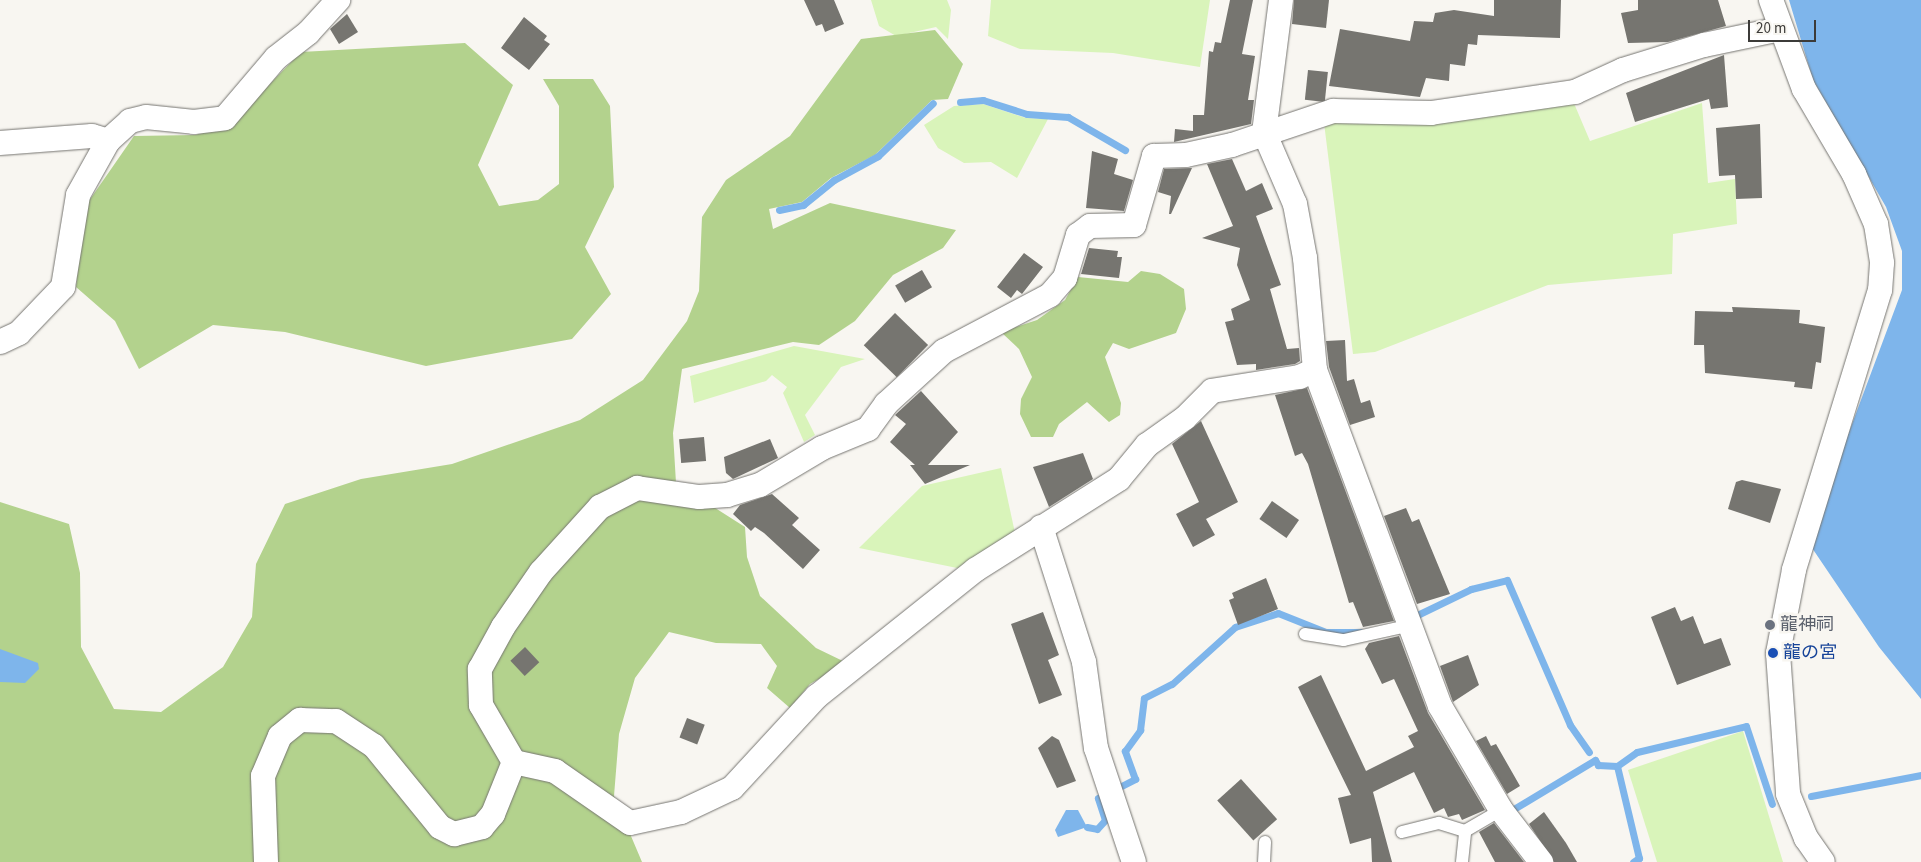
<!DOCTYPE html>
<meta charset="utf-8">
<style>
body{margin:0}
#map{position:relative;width:1921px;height:862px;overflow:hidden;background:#f8f6f1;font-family:"Source Sans 3","Noto Sans JP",sans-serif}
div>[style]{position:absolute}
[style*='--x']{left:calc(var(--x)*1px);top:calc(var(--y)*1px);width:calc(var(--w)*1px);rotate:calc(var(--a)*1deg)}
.green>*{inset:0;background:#d9f4ba}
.forest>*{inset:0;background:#b3d28d}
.water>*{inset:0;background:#7eb5eb}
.stream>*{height:7px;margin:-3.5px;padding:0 3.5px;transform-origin:3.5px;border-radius:3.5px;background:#7eb5eb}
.building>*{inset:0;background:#767570;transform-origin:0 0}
.roads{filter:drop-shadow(0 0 1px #767571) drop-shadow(0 0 1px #767571)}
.service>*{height:12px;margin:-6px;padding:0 6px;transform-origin:6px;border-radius:6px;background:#fff}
.minor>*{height:24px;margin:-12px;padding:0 12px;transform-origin:12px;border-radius:12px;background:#fff}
.dots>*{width:14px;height:14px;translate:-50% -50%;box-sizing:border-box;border:2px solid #f8f6f1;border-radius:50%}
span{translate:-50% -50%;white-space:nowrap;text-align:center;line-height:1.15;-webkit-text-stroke:5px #f8f6f1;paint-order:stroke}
.worship-label{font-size:18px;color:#5b616d}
.left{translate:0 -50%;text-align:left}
.transit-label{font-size:18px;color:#164399}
.scale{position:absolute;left:1748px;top:20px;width:68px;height:22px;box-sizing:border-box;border:2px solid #3c3b39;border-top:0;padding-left:6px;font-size:15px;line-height:18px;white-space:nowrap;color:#3c3b39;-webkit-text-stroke:4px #f8f6f1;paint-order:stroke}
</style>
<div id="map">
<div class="green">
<div style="clip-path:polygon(871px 0,947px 0,951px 10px,948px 39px,936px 27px,896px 36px,879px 26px)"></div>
<div style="clip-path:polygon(991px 0,1210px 0,1200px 67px,1113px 53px,1020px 49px,988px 36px)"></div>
<div style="clip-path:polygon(1573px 101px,1590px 141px,1702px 103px,1708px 183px,1735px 179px,1737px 224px,1673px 234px,1672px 274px,1548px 285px,1375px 352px,1353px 354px,1324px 123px)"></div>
<div style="clip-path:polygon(983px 104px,1026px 118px,1048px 119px,1017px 178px,991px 162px,964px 163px,938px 148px,924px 125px,954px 106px)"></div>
<div style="clip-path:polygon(794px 346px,865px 359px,841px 367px,805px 415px,815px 435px,804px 442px,783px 393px,787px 387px,772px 375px,766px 381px,694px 403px,690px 376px)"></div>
<div style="clip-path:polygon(1001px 468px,1015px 533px,967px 570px,859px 548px,922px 486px)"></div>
<div style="clip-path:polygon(1743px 731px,1783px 862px,1657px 862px,1628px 770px)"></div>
</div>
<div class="forest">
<div style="clip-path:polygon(935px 30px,963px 64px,948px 99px,932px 100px,875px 155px,831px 178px,802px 202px,769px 209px,773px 229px,830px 203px,956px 230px,943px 248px,893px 275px,855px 321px,819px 345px,793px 342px,682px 369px,673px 433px,676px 483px,745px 527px,747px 557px,760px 596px,816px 648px,847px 663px,810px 684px,790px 708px,767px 688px,777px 666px,761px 644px,716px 643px,669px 632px,635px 678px,619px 734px,614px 796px,642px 862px,0 862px,0 502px,69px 524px,80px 573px,81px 647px,114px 709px,161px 712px,223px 667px,252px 617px,256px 564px,285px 504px,361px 479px,452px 464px,580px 420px,643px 380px,687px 321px,699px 291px,702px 217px,726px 180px,790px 136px,861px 39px)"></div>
<div style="clip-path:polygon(465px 43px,513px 85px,478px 165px,499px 206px,538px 200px,559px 184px,559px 106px,543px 79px,593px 79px,610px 106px,614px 187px,585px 247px,611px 294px,572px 339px,426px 366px,285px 332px,213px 325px,139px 369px,115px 321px,76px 287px,84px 208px,134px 136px,195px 135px,230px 125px,301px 52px)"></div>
<div style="clip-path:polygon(1141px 271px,1160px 274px,1184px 289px,1186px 309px,1176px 333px,1129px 349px,1113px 343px,1105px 357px,1121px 403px,1120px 415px,1109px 422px,1087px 402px,1059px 424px,1053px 437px,1031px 437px,1020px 414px,1021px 399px,1032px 377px,1019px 349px,1001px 332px,1037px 320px,1065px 300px,1078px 277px,1128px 282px)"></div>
</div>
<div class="water">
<div style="clip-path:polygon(1789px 0,1921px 0,1921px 699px,1879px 647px,1808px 542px,1902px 290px,1902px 251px,1886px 207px,1813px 80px)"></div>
<div style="clip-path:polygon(0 649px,38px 663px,39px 669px,25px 683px,0 682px)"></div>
<div style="clip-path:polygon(1066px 810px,1078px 810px,1087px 827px,1058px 837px,1055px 830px)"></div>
</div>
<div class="stream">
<div style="--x:960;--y:102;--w:23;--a:-5"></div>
<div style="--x:983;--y:100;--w:46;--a:17.7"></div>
<div style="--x:1027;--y:114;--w:41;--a:4.2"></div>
<div style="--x:1068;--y:117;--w:66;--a:30.1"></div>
<div style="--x:779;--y:210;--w:25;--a:-12"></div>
<div style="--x:803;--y:205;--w:40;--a:-39"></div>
<div style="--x:834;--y:180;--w:50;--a:-28.6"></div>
<div style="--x:878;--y:156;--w:76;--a:-43.9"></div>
<div style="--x:1411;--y:618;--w:67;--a:-25.8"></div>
<div style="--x:1471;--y:589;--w:37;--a:-14"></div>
<div style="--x:1507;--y:580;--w:158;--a:66.5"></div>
<div style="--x:1570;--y:725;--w:33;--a:55"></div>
<div style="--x:1617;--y:766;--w:95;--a:76.6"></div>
<div style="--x:1639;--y:858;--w:7;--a:146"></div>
<div style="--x:1811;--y:796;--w:112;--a:-10.8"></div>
<div style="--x:1512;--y:810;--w:97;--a:-31.1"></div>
<div style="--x:1595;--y:760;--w:6;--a:59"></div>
<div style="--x:1598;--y:765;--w:19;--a:3"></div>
<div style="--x:1617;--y:766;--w:24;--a:-35"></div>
<div style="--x:1637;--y:752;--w:112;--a:-13.4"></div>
<div style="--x:1746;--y:726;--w:82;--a:71.6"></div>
<div style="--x:1087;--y:827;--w:10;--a:11"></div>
<div style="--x:1097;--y:829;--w:12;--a:-48"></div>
<div style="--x:1105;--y:820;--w:23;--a:-108"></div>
<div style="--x:1098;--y:798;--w:42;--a:-27.2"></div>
<div style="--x:1135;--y:779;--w:30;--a:-110"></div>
<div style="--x:1125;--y:751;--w:26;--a:-54"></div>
<div style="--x:1140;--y:730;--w:32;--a:-83"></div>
<div style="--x:1144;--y:698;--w:31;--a:-27"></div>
<div style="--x:1172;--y:684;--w:85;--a:-42.1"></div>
<div style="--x:1235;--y:627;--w:45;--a:-18"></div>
<div style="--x:1278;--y:613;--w:52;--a:21.6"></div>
<div style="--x:1326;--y:632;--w:34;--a:0"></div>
</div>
<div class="building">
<div style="clip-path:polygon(804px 0,834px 0,844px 24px,825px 32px,822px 24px,816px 26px)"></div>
<div style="clip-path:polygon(1230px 0,1253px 0,1242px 54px,1255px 56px,1248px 100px,1254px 100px,1251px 124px,1174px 142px,1175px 129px,1193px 131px,1193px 115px,1204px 115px,1209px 51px,1213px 52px,1215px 42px,1221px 43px)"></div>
<div style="clip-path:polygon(1294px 0,1329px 0,1326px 28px,1292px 24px)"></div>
<div style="clip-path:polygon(1494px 0,1561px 0,1560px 38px,1478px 35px,1477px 45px,1468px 44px,1465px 66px,1450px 64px,1449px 81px,1426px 78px,1420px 97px,1329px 86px,1340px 29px,1410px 41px,1414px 21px,1433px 22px,1435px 13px,1454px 10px,1494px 16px)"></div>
<div style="clip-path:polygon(1638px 0,1718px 0,1726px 26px,1668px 42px,1628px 43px,1621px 13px,1638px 10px)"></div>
<div style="clip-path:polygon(347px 14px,358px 32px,339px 44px,330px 29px)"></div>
<div style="clip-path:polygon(524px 17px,547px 36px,544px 40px,550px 44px,529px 70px,501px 48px)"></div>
<div style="clip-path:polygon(1724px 55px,1728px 107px,1711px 109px,1709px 99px,1635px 122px,1626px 93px)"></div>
<div style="left:1308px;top:70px;width:20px;height:30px;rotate:6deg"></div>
<div style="clip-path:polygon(1760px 124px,1762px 198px,1736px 199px,1735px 175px,1719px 176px,1716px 128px)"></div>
<div style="clip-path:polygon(1092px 151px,1118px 159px,1114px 174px,1133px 180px,1124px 211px,1086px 208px)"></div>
<div style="clip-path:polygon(1232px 159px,1246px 191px,1262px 183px,1273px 209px,1256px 216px,1281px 285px,1270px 289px,1287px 349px,1299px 348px,1300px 361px,1295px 364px,1256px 370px,1256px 364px,1237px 365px,1225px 322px,1234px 320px,1231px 309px,1250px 300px,1237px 265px,1240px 248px,1202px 238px,1233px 226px,1207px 164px)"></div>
<div style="clip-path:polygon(1192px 168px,1171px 214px,1169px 214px,1171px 196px,1158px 192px,1164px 169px)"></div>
<div style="clip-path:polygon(1089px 248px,1118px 251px,1117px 257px,1122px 257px,1119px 278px,1081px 274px)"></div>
<div style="clip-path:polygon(1024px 253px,1043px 267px,1022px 294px,1017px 290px,1011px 298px,997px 287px)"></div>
<div style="left:922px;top:270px;width:20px;height:31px;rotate:60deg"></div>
<div style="clip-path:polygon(1732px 307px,1800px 310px,1799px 323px,1825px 327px,1821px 363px,1816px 362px,1812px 389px,1794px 387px,1795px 382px,1705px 373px,1704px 345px,1694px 345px,1695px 311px,1733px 312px)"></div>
<div style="left:895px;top:313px;width:46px;height:45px;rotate:44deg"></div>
<div style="clip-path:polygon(1345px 340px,1347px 381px,1354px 379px,1361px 403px,1370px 400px,1375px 417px,1350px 425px,1329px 367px,1326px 341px)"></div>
<div style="clip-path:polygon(1307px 388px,1394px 621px,1363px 627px,1353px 602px,1349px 603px,1308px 464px,1302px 453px,1295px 456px,1275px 395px)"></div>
<div style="clip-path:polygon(921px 391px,958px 432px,928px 465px,970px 465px,925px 484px,910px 465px,915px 465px,890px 442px,906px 424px,895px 415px)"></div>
<div style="clip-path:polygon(1201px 421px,1238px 502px,1206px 519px,1215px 535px,1193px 547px,1176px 514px,1199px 502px,1172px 444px)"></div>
<div style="left:704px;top:437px;width:24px;height:25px;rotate:85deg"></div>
<div style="clip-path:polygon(770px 439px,778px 458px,733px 479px,726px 473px,724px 457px)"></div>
<div style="clip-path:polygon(1083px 453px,1093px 479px,1049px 507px,1033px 467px)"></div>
<div style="clip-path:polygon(1742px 480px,1781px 489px,1770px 523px,1728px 509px,1736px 482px)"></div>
<div style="clip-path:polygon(772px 494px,799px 518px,792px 525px,820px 550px,803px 569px,764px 533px,755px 527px,751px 531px,733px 514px,740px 505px)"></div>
<div style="left:1272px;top:501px;width:33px;height:22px;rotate:35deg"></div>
<div style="clip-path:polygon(1406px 508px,1412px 522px,1419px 519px,1450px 594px,1417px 604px,1384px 516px)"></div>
<div style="clip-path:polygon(1266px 578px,1278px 609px,1238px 625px,1229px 600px,1234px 598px,1232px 593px)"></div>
<div style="clip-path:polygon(1675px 607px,1681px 621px,1693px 616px,1704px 644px,1721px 638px,1731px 665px,1677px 685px,1651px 617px)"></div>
<div style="clip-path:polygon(1043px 612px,1059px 655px,1048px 660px,1062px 695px,1039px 704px,1011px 624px)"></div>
<div style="clip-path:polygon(1399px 636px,1428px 713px,1485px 810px,1462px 820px,1459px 814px,1448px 817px,1444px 808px,1434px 813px,1414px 772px,1373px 792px,1392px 862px,1372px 862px,1371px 838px,1350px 844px,1338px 798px,1351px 795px,1298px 687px,1321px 675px,1366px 771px,1414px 747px,1408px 736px,1418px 731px,1394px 679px,1382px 684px,1365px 649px,1369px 643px)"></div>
<div style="left:525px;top:647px;width:21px;height:20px;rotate:47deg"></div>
<div style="clip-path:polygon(1468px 655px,1479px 685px,1453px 702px,1440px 666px)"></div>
<div style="left:687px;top:718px;width:19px;height:21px;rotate:21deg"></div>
<div style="clip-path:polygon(1052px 736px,1059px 740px,1076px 781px,1057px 788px,1038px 748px)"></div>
<div style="clip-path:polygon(1486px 736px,1491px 746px,1496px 744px,1520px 786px,1507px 794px,1476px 741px)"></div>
<div style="left:1241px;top:779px;width:54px;height:32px;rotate:48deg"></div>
<div style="clip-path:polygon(1544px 812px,1566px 843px,1577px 862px,1554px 862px,1529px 824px)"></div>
<div style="clip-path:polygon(1494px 823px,1524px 862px,1495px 862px,1479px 832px)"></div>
</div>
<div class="roads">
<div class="service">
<div style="--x:1305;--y:634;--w:39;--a:9"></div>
<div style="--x:1344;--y:640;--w:65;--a:-12.5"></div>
<div style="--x:1402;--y:832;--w:38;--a:-14"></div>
<div style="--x:1439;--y:823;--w:27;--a:17"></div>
<div style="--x:1465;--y:831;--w:42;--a:-30.3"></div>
<div style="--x:1264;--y:862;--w:20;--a:-87"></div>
<div style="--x:1462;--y:862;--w:31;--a:-84"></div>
</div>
<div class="minor">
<div style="--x:1281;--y:0;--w:133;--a:97.3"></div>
<div style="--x:1264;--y:132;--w:78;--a:66.7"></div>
<div style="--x:1295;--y:204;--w:55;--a:79.5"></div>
<div style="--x:1305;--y:258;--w:112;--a:84.9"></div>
<div style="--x:1315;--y:370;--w:358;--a:69.6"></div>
<div style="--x:1440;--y:706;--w:121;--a:59.6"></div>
<div style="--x:1501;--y:810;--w:66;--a:52.4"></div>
<div style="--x:1771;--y:0;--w:95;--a:69.7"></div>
<div style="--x:1804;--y:89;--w:99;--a:59.5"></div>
<div style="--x:1854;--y:174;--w:55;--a:66.3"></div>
<div style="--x:1876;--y:224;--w:39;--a:81"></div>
<div style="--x:1882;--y:263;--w:27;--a:94"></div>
<div style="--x:1880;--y:290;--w:293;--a:107.1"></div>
<div style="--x:1794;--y:570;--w:85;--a:100.9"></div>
<div style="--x:1778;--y:653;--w:141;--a:85.9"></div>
<div style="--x:1788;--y:794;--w:48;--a:67.8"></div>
<div style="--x:1806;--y:838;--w:29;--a:55"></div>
<div style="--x:0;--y:143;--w:92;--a:-4.4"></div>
<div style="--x:92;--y:136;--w:17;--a:17"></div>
<div style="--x:0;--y:342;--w:21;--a:-25"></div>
<div style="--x:19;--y:333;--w:64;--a:-46.3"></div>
<div style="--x:63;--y:287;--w:93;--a:-80.7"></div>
<div style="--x:78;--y:195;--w:62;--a:-60.9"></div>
<div style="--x:108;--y:141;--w:30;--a:-42"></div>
<div style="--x:130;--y:121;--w:16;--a:-14"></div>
<div style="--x:146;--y:117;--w:48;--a:5.9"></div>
<div style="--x:194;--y:122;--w:31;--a:-7"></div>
<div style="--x:225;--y:118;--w:79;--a:-49.6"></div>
<div style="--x:276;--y:58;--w:41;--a:-38"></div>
<div style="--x:308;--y:33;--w:45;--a:-47.7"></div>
<div style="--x:1315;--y:370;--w:17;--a:156"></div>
<div style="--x:1299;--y:377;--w:88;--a:170.9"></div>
<div style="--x:1212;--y:391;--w:38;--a:135"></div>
<div style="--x:1185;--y:418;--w:47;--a:144.6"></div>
<div style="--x:1147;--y:445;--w:44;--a:129.5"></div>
<div style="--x:1119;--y:479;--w:170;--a:147.7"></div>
<div style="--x:975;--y:570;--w:202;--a:141.4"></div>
<div style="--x:817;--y:696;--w:125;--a:132.7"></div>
<div style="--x:732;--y:788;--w:56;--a:154.8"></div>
<div style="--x:681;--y:812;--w:52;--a:167.8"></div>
<div style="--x:630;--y:823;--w:91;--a:-145.3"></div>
<div style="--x:555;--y:771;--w:42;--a:-167.6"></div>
<div style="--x:514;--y:762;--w:66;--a:-120.1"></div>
<div style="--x:481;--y:705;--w:36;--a:-92"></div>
<div style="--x:480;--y:669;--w:48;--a:-61.3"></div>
<div style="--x:503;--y:627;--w:67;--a:-55.4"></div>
<div style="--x:541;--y:572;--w:88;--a:-47.8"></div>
<div style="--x:600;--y:507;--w:42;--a:-27.2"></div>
<div style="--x:637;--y:488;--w:63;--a:8.3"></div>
<div style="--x:699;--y:497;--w:28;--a:-4"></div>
<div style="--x:727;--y:495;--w:34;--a:-17"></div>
<div style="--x:760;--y:485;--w:72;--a:-30.8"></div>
<div style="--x:822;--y:448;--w:50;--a:-22.4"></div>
<div style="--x:868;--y:429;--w:31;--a:-54"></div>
<div style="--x:886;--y:404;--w:79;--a:-42.4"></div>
<div style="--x:944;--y:351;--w:120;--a:-27.8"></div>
<div style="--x:1050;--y:295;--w:23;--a:-49"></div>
<div style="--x:1065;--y:278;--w:45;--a:-73.2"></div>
<div style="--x:1078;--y:235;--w:15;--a:-37"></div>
<div style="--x:1090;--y:226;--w:44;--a:-1.3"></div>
<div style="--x:1134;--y:225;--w:72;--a:-73.8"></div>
<div style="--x:1154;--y:156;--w:32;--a:-2"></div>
<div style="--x:1186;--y:155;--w:47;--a:-12.3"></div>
<div style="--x:1232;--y:145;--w:107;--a:-18.6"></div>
<div style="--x:1333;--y:111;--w:98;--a:1.2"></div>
<div style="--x:1431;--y:113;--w:146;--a:-8.3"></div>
<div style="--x:1575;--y:92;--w:53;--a:-24.6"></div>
<div style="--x:1623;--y:70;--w:85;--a:-17.2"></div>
<div style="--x:1704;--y:45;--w:78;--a:-11.9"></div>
<div style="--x:1041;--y:527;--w:142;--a:72.3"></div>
<div style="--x:1084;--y:662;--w:87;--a:82.1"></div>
<div style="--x:1096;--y:748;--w:120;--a:71.6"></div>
<div style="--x:266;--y:862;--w:86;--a:-92"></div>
<div style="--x:263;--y:776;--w:43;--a:-67"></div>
<div style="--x:280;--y:736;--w:26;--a:-39"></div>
<div style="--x:300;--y:720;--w:36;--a:2"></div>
<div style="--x:336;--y:721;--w:45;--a:33.3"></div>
<div style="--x:374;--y:746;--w:104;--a:50.8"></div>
<div style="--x:440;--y:827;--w:16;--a:27"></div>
<div style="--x:454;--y:834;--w:29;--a:-14"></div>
<div style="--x:482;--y:827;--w:17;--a:-50"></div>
<div style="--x:493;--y:814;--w:56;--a:-68"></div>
</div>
</div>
<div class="dots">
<div style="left:1770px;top:625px;background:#6b7280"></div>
<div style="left:1773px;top:653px;background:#1a4fb4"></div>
</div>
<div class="worship-label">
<span class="left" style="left:1780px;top:625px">龍神祠</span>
</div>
<div class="transit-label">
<span class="left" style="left:1783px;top:653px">龍の宮</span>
</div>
<div class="scale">20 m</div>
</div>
